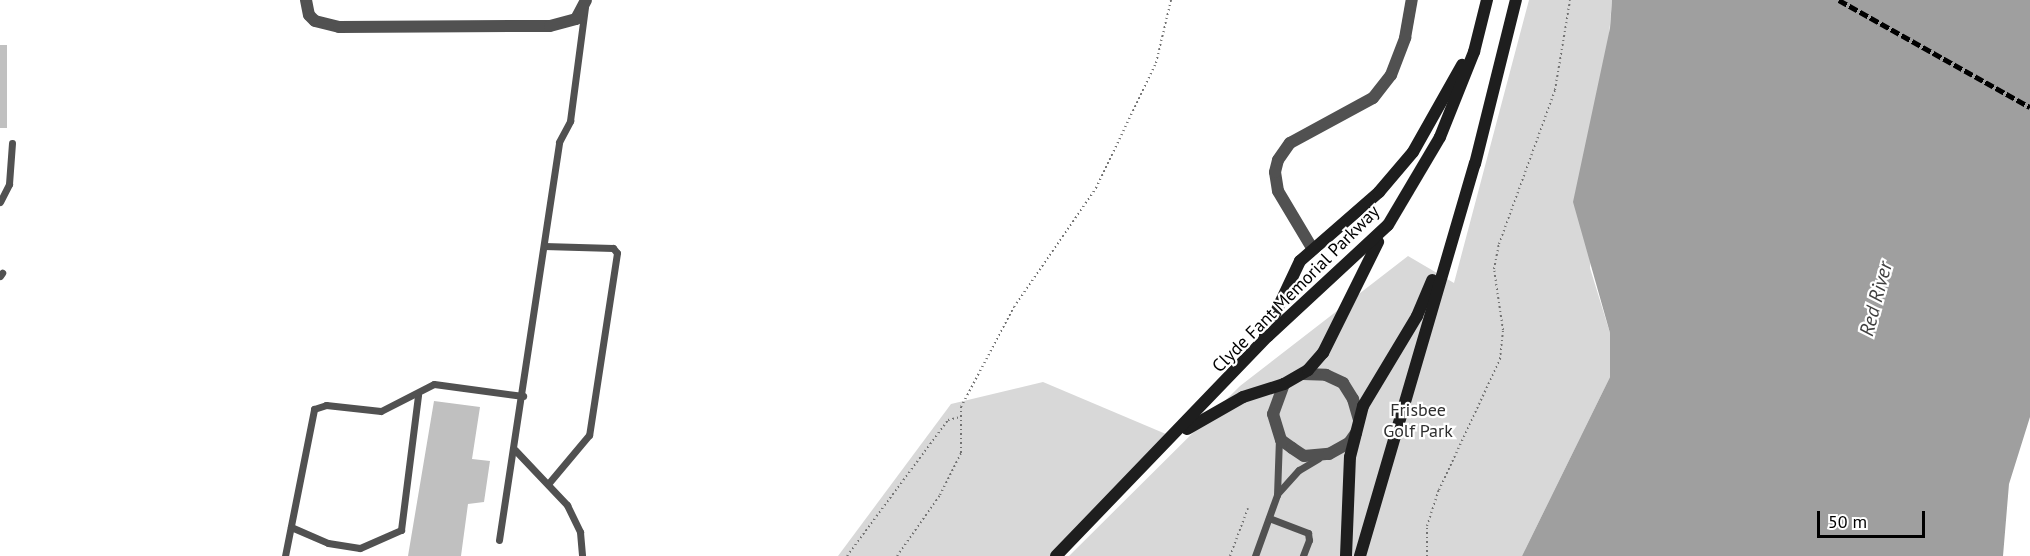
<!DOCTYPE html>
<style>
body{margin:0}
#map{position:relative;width:2030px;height:556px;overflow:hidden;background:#fff;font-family:"PT Sans",sans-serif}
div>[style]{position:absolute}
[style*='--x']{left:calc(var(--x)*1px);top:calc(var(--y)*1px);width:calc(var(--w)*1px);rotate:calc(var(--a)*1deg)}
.green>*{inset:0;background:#d8d8d8}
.water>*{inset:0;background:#9f9f9f}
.building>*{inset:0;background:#c0c0c0;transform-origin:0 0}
.path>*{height:2px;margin-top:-1px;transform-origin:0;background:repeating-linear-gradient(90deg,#737373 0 1.5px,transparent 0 4.5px)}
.lane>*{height:7px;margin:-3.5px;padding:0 3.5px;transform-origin:3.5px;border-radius:3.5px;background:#515151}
.street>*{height:12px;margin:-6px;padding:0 6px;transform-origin:6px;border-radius:6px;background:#515151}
.secondary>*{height:12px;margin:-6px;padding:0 6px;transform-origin:6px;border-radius:6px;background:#1e1e1e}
.rail>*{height:4.5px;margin-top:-2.25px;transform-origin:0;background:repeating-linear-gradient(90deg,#000 0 9px,transparent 0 12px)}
span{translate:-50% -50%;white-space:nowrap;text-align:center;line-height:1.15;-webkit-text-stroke:4.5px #fff;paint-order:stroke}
.street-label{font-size:18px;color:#000}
.park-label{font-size:18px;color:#2f2f2f}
.water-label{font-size:20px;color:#404040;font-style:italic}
.scale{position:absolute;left:1817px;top:511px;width:108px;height:27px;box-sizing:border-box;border:3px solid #000;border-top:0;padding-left:8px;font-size:18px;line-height:21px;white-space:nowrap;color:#000;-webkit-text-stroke:4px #fff;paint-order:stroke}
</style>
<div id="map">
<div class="green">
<div style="clip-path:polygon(1529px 0,1612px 0,1590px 268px,1610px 333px,1610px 377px,1522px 556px,1069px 556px,1240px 386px,1408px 256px,1454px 283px)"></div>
<div style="clip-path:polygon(1043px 382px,1173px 437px,1051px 556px,838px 556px,951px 404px)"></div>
</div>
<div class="water">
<div style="clip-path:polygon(1612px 0,2030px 0,2030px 417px,2009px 484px,2003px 556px,1522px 556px,1610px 377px,1610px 333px,1573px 202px,1610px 28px)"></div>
</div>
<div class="building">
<div style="left:0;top:45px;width:7px;height:83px"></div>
<div style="clip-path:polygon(434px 401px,480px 407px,472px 459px,490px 461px,484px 502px,468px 504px,461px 556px,408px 556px)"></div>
</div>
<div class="path">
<div style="--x:847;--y:556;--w:169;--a:-53.4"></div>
<div style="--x:948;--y:420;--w:13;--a:-13"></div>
<div style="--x:897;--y:556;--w:75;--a:-54.8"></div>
<div style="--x:940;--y:495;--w:47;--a:-63.4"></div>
<div style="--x:961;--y:453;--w:46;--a:-90"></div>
<div style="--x:961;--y:407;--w:113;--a:-62.1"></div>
<div style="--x:1014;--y:307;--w:145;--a:-55.4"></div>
<div style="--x:1096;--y:188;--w:139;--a:-64.4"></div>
<div style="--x:1156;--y:63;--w:65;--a:-76.6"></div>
<div style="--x:1230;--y:556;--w:51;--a:-69.4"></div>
<div style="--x:1427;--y:556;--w:30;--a:-90"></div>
<div style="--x:1427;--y:526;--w:38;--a:-72"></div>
<div style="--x:1439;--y:490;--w:145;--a:-65"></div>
<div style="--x:1500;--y:359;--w:29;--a:-84"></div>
<div style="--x:1503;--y:330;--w:62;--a:-98.4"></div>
<div style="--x:1494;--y:269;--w:25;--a:-79"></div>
<div style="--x:1499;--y:244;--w:164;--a:-70"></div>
<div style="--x:1555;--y:90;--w:91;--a:-80.5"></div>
</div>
<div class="lane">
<div style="--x:0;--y:202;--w:20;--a:-63"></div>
<div style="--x:9;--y:184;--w:41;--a:-85.8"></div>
<div style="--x:544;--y:246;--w:69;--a:1.7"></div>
<div style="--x:613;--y:248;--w:6;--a:51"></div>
<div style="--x:617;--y:253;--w:184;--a:98.7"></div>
<div style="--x:589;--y:435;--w:64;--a:129.9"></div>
<div style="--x:0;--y:276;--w:4;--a:-56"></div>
<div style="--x:515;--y:450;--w:76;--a:46.6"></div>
<div style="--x:567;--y:505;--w:30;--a:64"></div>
<div style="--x:580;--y:532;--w:24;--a:85"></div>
<div style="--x:1278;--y:493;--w:31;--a:-48"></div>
<div style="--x:1299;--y:470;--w:23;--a:-31"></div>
<div style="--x:1269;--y:518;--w:42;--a:21"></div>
<div style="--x:1308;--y:533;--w:7;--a:82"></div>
<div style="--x:1309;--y:540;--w:17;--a:111"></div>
<div style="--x:291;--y:527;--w:40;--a:23.4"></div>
<div style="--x:328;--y:543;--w:32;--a:9"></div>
<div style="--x:360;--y:548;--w:45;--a:-23.7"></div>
<div style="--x:401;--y:530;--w:136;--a:-82.8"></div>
<div style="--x:499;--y:540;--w:402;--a:-81.4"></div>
<div style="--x:559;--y:142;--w:24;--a:-62"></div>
<div style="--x:570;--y:121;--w:115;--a:-82.5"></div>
<div style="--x:285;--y:556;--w:150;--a:-78.8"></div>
<div style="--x:314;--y:409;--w:13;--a:-18"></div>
<div style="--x:326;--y:405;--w:55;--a:6.2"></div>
<div style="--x:381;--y:411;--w:59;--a:-27"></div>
<div style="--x:434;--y:384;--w:90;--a:7.7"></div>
<div style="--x:1255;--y:556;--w:65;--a:-70.2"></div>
<div style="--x:1277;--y:495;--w:58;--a:-88"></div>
</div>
<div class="street">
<div style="--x:306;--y:0;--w:15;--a:79"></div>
<div style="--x:309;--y:15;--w:8;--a:45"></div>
<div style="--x:315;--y:21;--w:25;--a:14"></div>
<div style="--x:339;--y:27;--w:211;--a:-0.3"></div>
<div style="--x:550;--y:26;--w:27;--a:-15"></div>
<div style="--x:576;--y:19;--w:21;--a:-62"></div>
<div style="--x:1312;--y:248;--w:66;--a:-120.8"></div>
<div style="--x:1278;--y:191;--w:19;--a:-99"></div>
<div style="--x:1275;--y:172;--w:12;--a:-76"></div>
<div style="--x:1278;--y:160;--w:21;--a:-55"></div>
<div style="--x:1290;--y:143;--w:94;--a:-28.5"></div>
<div style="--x:1373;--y:98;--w:29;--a:-52"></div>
<div style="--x:1391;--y:75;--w:40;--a:-69"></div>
<div style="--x:1405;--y:38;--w:39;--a:-80"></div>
<div style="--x:1303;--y:374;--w:23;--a:2"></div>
<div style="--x:1326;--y:375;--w:19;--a:25"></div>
<div style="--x:1343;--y:383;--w:19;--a:58"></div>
<div style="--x:1353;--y:399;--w:22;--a:74"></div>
<div style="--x:1284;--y:384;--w:32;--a:110"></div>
<div style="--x:1273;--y:414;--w:27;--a:73"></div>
<div style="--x:1281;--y:440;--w:14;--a:36"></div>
<div style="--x:1292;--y:448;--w:14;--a:34"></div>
<div style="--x:1304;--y:456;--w:25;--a:-5"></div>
<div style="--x:1329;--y:454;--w:23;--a:-29"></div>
<div style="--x:1349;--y:443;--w:12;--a:-55"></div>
</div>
<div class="secondary">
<div style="--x:1265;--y:335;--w:82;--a:-64.7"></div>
<div style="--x:1300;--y:261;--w:105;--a:-41.1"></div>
<div style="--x:1379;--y:192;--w:52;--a:-49.6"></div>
<div style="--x:1413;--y:152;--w:100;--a:-60.6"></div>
<div style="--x:1187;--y:429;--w:64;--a:-29.7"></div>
<div style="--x:1243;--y:397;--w:43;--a:-17.6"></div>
<div style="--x:1284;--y:384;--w:28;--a:-30"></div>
<div style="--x:1308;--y:370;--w:23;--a:-49"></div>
<div style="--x:1323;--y:353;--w:124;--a:-63.6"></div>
<div style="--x:1056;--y:556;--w:306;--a:-46.1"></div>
<div style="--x:1268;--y:336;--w:163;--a:-42.8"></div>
<div style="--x:1388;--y:225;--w:102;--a:-59.4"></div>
<div style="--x:1440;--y:137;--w:92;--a:-68.2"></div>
<div style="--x:1474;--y:52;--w:54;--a:-76"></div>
<div style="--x:1346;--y:556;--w:99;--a:-87.7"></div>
<div style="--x:1350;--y:457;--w:53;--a:-75.7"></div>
<div style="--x:1363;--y:406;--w:105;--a:-59"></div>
<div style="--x:1417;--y:316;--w:39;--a:-67"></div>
<div style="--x:1360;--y:556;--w:409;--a:-73.7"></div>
<div style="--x:1475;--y:164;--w:169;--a:-76"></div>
</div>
<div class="rail">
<div style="--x:1839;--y:0;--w:219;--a:29.3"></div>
</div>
<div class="street-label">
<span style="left:1296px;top:289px;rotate:-45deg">Clyde Fant Memorial Parkway</span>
</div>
<div class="park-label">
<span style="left:1418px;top:421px">Frisbee<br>Golf Park</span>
</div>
<div class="water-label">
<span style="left:1876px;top:299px;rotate:-75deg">Red River</span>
</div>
<div class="scale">50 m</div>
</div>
